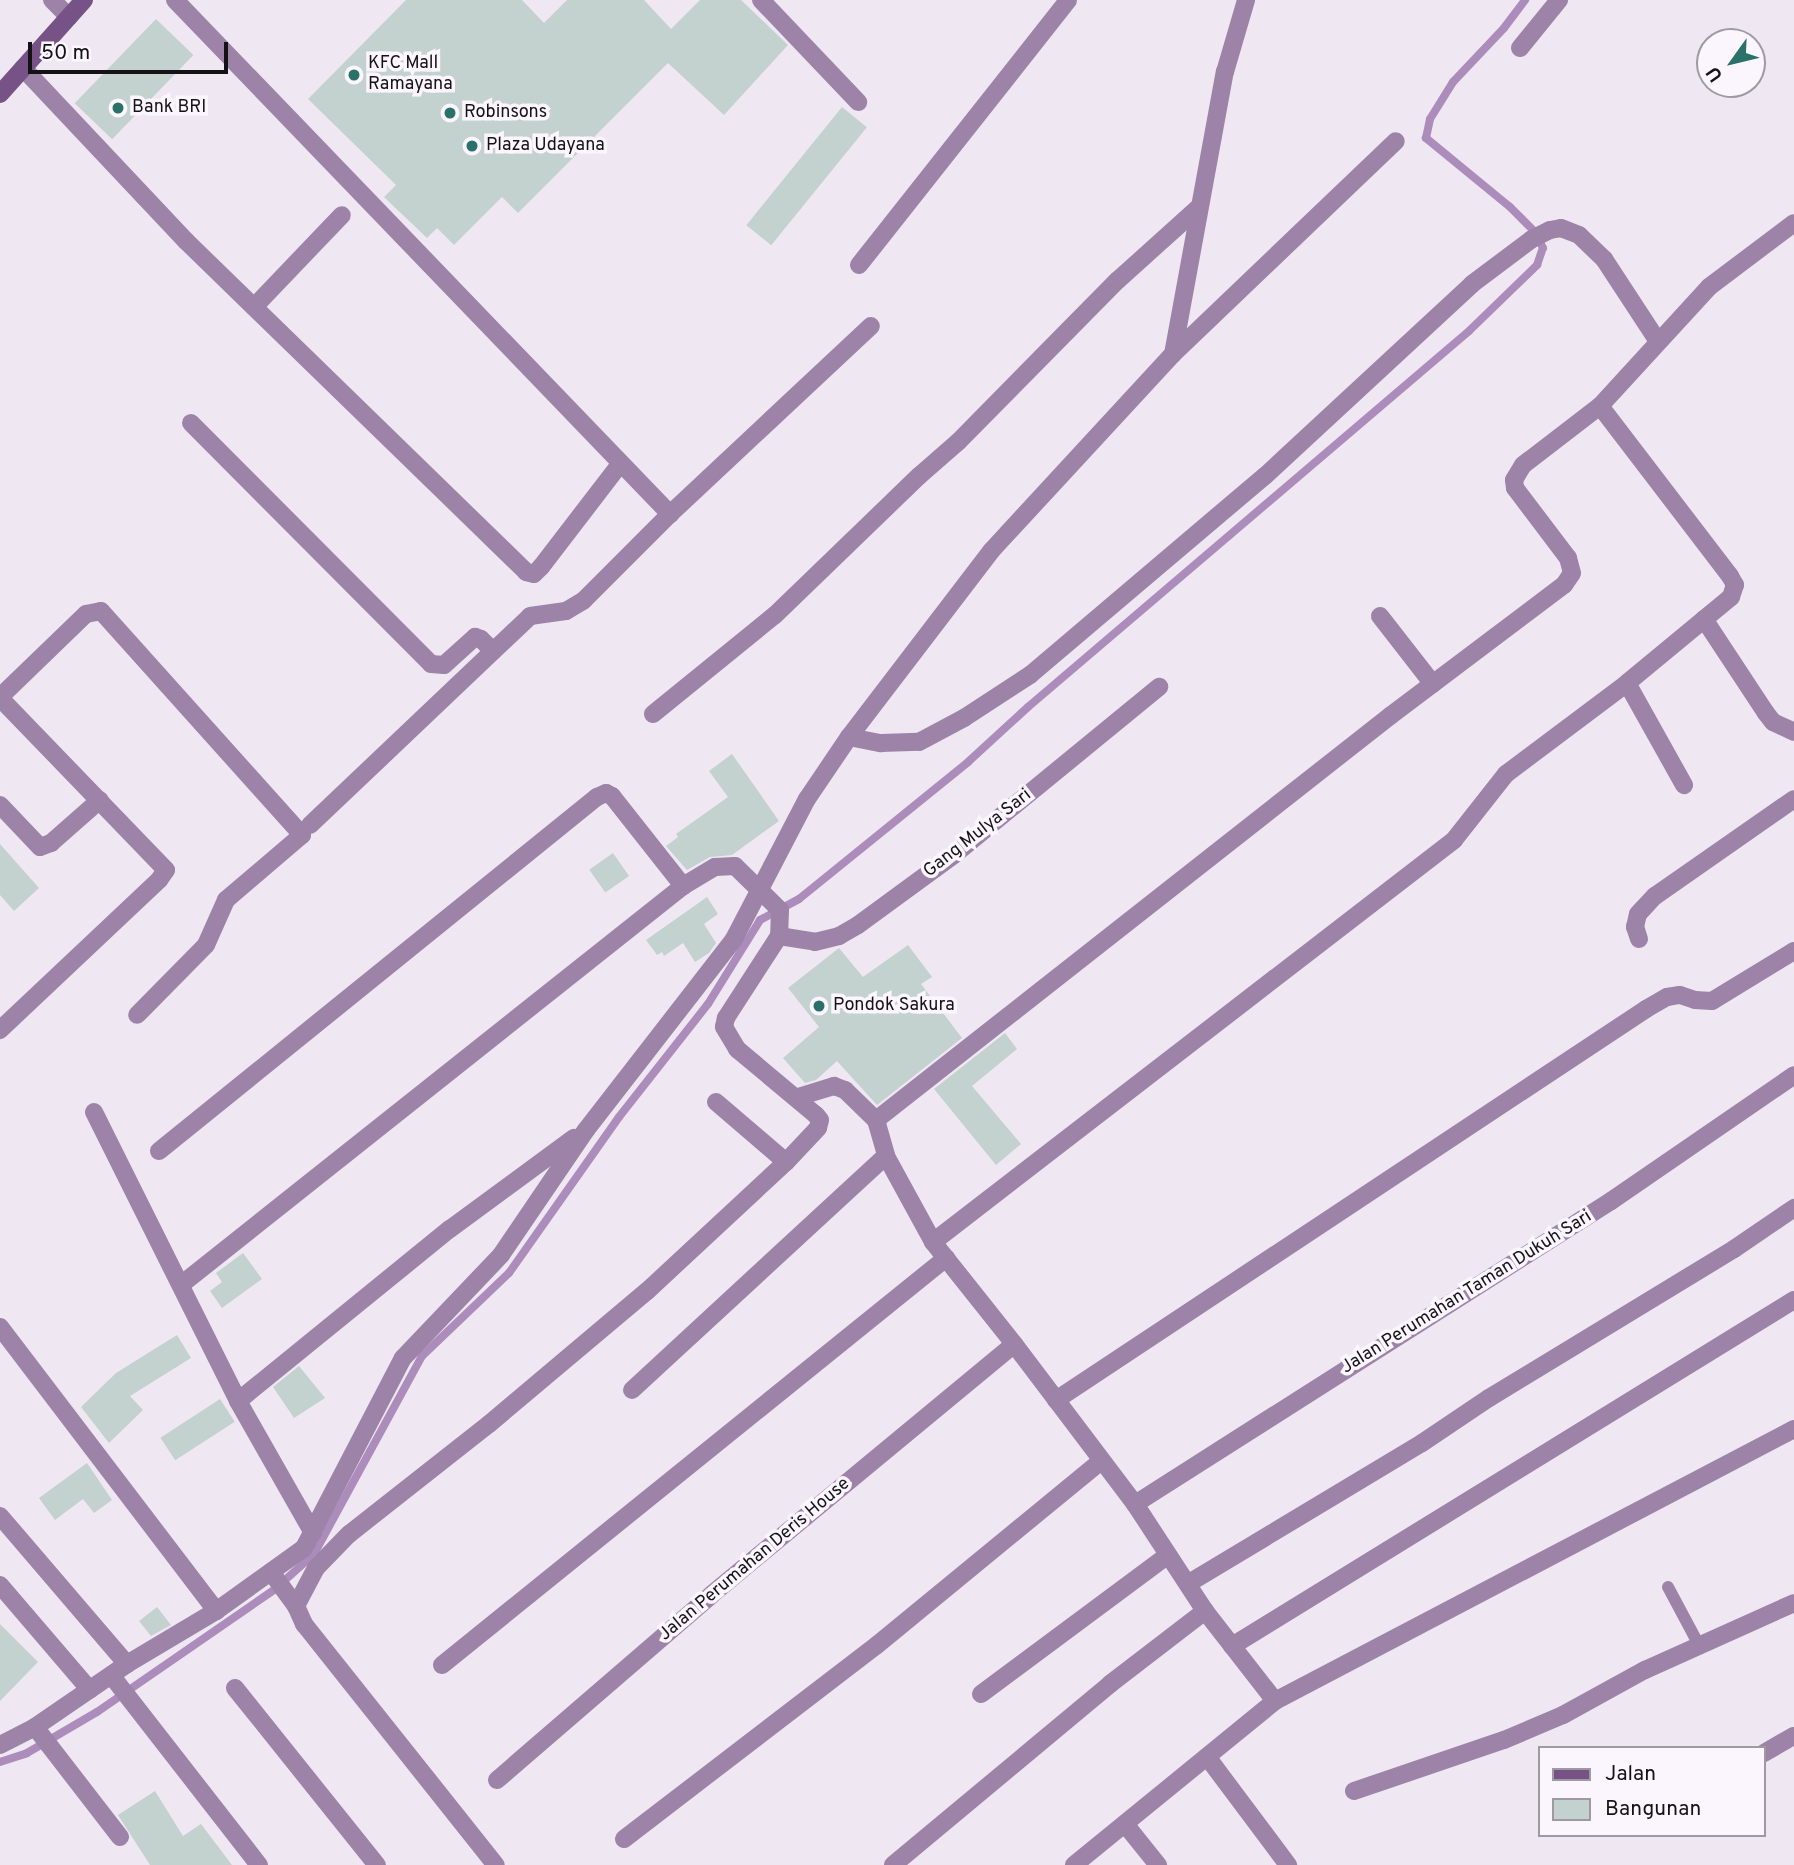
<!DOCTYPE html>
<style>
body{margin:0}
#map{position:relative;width:1794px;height:1865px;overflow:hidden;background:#efe8f2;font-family:Overpass,sans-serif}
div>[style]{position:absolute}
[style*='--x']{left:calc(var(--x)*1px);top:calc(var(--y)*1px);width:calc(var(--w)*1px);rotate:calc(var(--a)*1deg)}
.stream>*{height:8px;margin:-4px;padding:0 4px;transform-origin:4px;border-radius:4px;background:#ac8cbb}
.building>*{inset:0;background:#c3d1cf;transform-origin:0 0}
.lane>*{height:12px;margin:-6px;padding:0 6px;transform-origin:6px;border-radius:6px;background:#9d83a8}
.street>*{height:18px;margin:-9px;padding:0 9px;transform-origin:9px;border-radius:9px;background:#9d83a8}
.secondary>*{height:18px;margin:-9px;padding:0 9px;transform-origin:9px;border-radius:9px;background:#775287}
.dots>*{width:19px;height:19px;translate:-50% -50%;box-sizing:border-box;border:4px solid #fbf5fe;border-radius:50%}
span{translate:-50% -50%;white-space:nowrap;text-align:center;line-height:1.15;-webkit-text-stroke:7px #fbf5fe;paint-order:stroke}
.poi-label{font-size:18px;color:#141215}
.left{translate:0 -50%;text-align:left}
.street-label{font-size:18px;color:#141215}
.legend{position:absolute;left:1538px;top:1746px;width:228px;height:91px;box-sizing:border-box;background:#fbf5fe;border:2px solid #9f9aa1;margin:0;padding:9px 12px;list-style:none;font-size:21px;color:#141215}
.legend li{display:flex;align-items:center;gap:14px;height:35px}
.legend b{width:35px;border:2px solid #9f9aa1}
.north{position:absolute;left:1696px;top:28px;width:70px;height:70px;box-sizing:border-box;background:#fbf5fe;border:2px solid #9f9aa1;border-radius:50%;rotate:236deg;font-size:19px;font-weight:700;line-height:28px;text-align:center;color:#141215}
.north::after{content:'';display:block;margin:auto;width:24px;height:32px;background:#2a7169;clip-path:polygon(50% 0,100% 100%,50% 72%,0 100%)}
.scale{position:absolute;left:28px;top:42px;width:200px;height:32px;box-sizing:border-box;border:4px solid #141215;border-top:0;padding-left:9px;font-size:21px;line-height:24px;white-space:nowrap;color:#141215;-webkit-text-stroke:5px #fbf5fe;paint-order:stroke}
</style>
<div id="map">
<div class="stream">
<div style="--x:0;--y:1762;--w:28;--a:-18"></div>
<div style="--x:27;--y:1753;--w:81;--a:-30.4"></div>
<div style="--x:97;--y:1712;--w:216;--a:-34.6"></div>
<div style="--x:275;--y:1589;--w:52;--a:-41.9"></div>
<div style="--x:314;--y:1554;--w:226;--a:-61.4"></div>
<div style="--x:422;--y:1356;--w:120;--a:-43.7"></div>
<div style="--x:509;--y:1273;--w:191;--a:-54.8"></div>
<div style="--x:619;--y:1117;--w:144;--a:-51.8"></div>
<div style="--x:708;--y:1004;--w:99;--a:-58.2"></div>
<div style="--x:760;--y:920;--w:44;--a:-28.3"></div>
<div style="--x:799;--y:899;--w:218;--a:-39"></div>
<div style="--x:968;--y:762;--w:81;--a:-42.5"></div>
<div style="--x:1028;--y:707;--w:580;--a:-40.45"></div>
<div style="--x:1469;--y:331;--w:95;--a:-44.1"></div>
<div style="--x:1537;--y:265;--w:18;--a:-71"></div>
<div style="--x:1543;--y:248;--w:18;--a:-117"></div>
<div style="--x:1535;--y:232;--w:35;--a:-135"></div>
<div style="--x:1510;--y:207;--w:109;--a:-140.6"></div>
<div style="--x:1426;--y:138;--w:19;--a:-78"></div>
<div style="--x:1430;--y:119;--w:44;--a:-58.1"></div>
<div style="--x:1453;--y:82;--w:74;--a:-46.6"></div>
<div style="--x:1504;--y:28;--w:35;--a:-53"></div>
</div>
<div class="building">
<div style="clip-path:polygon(406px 0,522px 0,544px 23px,567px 0,644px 0,671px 29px,700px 0,741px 0,788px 45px,724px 115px,668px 63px,518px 213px,502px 197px,454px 245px,437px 228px,427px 238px,384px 197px,396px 185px,308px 99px)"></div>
<div style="left:156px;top:19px;width:52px;height:117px;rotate:44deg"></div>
<div style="left:842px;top:107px;width:32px;height:152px;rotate:39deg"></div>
<div style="clip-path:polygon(732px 754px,779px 821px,732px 855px,710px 857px,687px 870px,666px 846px,678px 837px,676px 834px,728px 797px,709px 771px)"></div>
<div style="clip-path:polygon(0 844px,39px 888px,14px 911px,0 895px)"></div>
<div style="left:613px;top:853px;width:28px;height:29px;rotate:55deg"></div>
<div style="clip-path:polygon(707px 897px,718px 914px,704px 924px,716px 943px,709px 953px,695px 962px,683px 943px,664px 956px,662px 952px,657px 955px,646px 940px)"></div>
<div style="clip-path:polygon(908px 945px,932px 977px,921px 984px,962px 1038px,877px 1105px,837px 1061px,816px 1080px,805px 1083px,783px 1058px,819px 1027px,788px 988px,839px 948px,863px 977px)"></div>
<div style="clip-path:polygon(1005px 1033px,1017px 1049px,972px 1086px,1021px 1144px,996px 1165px,934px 1089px)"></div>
<div style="clip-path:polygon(243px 1253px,262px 1279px,222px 1308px,210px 1291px,222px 1282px,216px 1273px)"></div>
<div style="clip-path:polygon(177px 1335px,191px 1358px,130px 1396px,143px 1410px,109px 1443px,81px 1407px,116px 1373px)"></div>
<div style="clip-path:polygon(299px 1366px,325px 1398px,294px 1418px,273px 1387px)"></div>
<div style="left:220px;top:1399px;width:27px;height:71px;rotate:57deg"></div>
<div style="clip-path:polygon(87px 1463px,112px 1500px,94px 1513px,83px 1499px,55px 1520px,39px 1498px)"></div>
<div style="clip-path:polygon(157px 1607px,171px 1625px,151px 1636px,139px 1621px)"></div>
<div style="clip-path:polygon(0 1624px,38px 1662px,0 1701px)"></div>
<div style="clip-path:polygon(155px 1791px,183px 1836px,201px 1824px,232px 1865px,150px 1865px,118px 1815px)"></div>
</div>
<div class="lane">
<div style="--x:1668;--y:1587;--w:68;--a:61.9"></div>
</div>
<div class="street">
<div style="--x:52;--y:0;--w:24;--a:45"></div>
<div style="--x:175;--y:0;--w:714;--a:46.08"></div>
<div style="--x:761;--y:0;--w:141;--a:46.4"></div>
<div style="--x:1520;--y:48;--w:62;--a:-50.9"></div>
<div style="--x:23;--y:68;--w:238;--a:46.7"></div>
<div style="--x:186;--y:241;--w:475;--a:44.2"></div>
<div style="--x:526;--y:572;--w:8;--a:14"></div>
<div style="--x:534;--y:574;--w:10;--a:-45"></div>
<div style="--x:541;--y:567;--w:130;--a:-52.5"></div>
<div style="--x:859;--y:265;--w:337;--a:-51.7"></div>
<div style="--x:254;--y:307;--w:127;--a:-46.3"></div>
<div style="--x:1173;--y:354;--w:287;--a:-79.6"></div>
<div style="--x:1225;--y:72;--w:75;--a:-73.7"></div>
<div style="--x:191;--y:423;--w:340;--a:45.1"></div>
<div style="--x:431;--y:664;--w:13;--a:4"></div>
<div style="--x:444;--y:665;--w:42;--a:-42.1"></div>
<div style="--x:475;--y:637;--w:6;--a:18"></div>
<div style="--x:481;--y:639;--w:17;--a:45"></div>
<div style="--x:1380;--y:616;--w:86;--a:52.1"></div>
<div style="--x:1704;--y:619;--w:113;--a:56.6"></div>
<div style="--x:1766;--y:713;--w:11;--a:52"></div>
<div style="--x:1773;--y:722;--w:23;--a:25"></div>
<div style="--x:1627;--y:683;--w:117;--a:60.8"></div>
<div style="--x:0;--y:697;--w:120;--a:-44"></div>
<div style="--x:86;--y:614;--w:15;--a:-11"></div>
<div style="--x:101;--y:611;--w:301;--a:48.1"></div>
<div style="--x:302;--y:835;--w:100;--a:139.5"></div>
<div style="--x:226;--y:900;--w:49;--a:114"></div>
<div style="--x:206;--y:945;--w:98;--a:134.6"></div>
<div style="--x:0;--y:698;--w:239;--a:46"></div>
<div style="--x:166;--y:870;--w:12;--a:125"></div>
<div style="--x:159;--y:880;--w:219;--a:136.7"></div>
<div style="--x:653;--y:714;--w:157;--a:-39.1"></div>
<div style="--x:775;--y:615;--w:200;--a:-44"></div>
<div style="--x:919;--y:476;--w:52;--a:-41.1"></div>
<div style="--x:958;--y:442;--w:228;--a:-45.4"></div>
<div style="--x:1118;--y:280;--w:108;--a:-42"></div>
<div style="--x:849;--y:737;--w:33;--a:11"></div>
<div style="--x:881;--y:743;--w:38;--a:-2"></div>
<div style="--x:919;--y:742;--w:51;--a:-28.1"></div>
<div style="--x:964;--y:718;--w:79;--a:-33.1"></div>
<div style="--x:1030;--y:675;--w:308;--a:-40.3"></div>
<div style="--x:1265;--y:476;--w:282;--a:-42.8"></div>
<div style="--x:1472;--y:284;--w:75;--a:-36.9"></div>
<div style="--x:1532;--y:239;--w:20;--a:-27"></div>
<div style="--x:1550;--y:230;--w:11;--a:-10"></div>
<div style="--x:1561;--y:228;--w:19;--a:21"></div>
<div style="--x:1579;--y:235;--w:35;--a:44"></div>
<div style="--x:1604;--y:259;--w:97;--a:56.8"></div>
<div style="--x:0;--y:805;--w:58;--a:46.4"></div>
<div style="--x:40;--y:847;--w:12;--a:-20"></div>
<div style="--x:51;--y:843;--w:65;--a:-41.3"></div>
<div style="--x:310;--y:825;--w:303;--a:-43.5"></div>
<div style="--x:530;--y:616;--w:36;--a:-8"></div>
<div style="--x:566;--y:611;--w:21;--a:-31"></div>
<div style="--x:584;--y:600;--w:122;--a:-45"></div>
<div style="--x:670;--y:514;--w:275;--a:-43.1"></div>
<div style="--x:779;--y:936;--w:36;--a:9"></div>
<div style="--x:815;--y:942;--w:25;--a:-14"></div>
<div style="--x:839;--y:936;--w:22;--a:-30"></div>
<div style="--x:858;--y:925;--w:120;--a:-36.2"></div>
<div style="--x:955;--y:854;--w:264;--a:-39.3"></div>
<div style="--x:1639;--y:939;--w:13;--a:-108"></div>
<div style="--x:1635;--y:927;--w:13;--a:-77"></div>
<div style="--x:1638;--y:914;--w:25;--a:-47"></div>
<div style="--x:1655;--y:896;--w:169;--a:-34.9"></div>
<div style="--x:798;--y:1097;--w:38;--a:-17"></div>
<div style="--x:834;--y:1086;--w:12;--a:20"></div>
<div style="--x:845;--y:1090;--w:43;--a:44.1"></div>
<div style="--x:876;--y:1120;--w:37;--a:74"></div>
<div style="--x:886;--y:1156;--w:98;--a:61.3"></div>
<div style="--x:933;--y:1242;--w:130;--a:51.5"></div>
<div style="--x:1014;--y:1344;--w:201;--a:52.9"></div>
<div style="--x:1135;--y:1504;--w:128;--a:56.8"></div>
<div style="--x:1205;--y:1611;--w:114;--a:52.1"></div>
<div style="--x:716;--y:1102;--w:92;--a:40.6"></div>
<div style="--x:94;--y:1112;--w:323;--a:63.5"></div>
<div style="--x:238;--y:1401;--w:152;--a:60.4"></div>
<div style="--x:876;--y:1120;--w:654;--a:-38.17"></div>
<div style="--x:1390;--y:716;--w:218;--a:-37"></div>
<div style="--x:1564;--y:585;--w:14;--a:-56"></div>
<div style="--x:1572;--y:573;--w:16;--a:-105"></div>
<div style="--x:1568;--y:558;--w:88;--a:-127.1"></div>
<div style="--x:1515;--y:488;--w:8;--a:-97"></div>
<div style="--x:1514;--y:480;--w:17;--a:-59"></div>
<div style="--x:1523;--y:465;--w:97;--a:-37.5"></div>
<div style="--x:1600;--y:406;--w:161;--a:-47.5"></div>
<div style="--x:1709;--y:287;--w:106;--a:-37"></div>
<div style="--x:159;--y:1151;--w:563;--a:-38.95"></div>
<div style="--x:597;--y:797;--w:10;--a:-24"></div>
<div style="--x:606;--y:793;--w:7;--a:27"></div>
<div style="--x:612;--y:796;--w:115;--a:51.7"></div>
<div style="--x:933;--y:1242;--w:658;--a:-37.65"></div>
<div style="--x:1454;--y:840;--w:84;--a:-51.8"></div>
<div style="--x:1506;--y:774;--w:151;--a:-36.9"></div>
<div style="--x:1627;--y:683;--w:135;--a:-39.6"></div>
<div style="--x:1731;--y:597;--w:13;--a:-72"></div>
<div style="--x:1735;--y:585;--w:10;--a:-119"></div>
<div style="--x:1730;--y:576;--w:214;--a:-127.4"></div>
<div style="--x:182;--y:1284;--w:640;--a:-38.46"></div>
<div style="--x:683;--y:886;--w:37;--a:-31"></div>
<div style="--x:715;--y:867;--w:20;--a:-3"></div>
<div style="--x:735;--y:866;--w:63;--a:44.4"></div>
<div style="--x:780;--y:910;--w:26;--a:92"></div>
<div style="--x:779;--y:936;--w:98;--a:122.9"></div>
<div style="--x:726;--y:1018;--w:9;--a:103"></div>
<div style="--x:724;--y:1027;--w:26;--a:59"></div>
<div style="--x:737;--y:1049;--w:103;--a:39.9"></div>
<div style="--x:816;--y:1115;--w:6;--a:51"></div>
<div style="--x:820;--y:1120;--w:8;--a:104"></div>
<div style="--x:818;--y:1128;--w:47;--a:133.3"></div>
<div style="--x:786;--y:1162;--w:190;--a:137.1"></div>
<div style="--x:647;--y:1291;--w:207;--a:139.9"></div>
<div style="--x:489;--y:1424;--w:178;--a:141.8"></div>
<div style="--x:349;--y:1534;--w:47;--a:134.1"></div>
<div style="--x:316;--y:1568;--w:43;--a:117.8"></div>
<div style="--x:0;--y:1327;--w:357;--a:52.7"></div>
<div style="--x:632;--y:1390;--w:345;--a:-42.7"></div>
<div style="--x:1056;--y:1400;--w:708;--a:-33.53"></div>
<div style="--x:1646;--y:1009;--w:24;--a:-30"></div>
<div style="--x:1667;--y:997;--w:13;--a:-9"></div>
<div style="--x:1680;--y:995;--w:16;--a:18"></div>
<div style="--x:1695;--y:1000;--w:17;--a:3"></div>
<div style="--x:1712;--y:1001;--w:96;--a:-31.4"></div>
<div style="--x:238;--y:1401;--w:273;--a:-39.1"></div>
<div style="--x:450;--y:1229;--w:154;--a:-36.3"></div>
<div style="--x:1135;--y:1504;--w:564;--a:-32.48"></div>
<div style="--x:1611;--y:1201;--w:222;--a:-34.5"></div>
<div style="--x:0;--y:1516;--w:195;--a:49.4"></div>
<div style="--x:271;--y:1572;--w:42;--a:53.7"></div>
<div style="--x:296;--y:1606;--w:20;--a:66"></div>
<div style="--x:304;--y:1624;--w:308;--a:51.5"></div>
<div style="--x:1189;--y:1583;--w:272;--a:-31"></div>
<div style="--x:1422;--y:1443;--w:81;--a:-33.9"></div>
<div style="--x:1489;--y:1398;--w:287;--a:-31.3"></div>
<div style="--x:1734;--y:1249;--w:73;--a:-34.3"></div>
<div style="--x:0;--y:1585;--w:138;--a:49.4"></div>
<div style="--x:1232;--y:1646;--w:660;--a:-31.62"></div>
<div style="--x:442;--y:1665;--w:648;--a:-38.92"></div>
<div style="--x:111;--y:1675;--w:241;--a:52.1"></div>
<div style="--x:235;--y:1688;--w:227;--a:51.3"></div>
<div style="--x:981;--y:1694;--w:233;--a:-36.6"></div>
<div style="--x:35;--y:1727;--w:139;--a:52.3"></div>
<div style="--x:0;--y:1745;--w:39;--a:-27"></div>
<div style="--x:35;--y:1727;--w:112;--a:-34.4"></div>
<div style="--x:127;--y:1664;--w:104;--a:-30.8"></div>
<div style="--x:216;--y:1611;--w:108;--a:-35.6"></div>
<div style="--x:304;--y:1548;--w:214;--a:-62.5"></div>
<div style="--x:403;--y:1358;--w:142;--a:-46.4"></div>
<div style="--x:501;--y:1255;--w:151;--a:-55.8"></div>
<div style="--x:586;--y:1130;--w:242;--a:-52.2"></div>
<div style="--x:734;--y:939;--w:158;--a:-62.5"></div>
<div style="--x:807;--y:799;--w:75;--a:-55.9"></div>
<div style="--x:849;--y:737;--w:235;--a:-52.6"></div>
<div style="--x:992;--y:550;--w:267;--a:-47.3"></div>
<div style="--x:1173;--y:354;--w:308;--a:-43.7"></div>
<div style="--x:1764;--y:1753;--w:34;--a:-30"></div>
<div style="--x:1208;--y:1758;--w:134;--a:53.2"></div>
<div style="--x:497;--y:1780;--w:283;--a:-40.8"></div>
<div style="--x:711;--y:1595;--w:393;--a:-39.6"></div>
<div style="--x:1354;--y:1791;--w:158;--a:-18.8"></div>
<div style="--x:1504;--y:1740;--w:64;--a:-23"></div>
<div style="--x:1563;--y:1715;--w:94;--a:-28.8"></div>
<div style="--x:1645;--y:1670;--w:163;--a:-24.2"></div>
<div style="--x:1125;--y:1824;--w:53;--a:51.2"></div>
<div style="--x:624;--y:1839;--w:319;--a:-37.5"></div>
<div style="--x:877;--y:1645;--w:290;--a:-39.4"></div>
<div style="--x:893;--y:1865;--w:283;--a:-39.8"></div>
<div style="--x:1110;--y:1684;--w:120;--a:-37.5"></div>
<div style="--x:1074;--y:1865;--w:259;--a:-39.2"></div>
<div style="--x:1275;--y:1701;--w:586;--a:-27.66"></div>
</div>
<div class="secondary">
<div style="--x:0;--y:94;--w:126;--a:-48.2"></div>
</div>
<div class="dots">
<div style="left:354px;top:75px;background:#2a7169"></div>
<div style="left:118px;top:108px;background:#2a7169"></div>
<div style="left:450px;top:113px;background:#2a7169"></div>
<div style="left:472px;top:146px;background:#2a7169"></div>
<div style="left:819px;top:1006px;background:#2a7169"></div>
</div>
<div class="poi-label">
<span class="left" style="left:368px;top:75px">KFC Mall<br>Ramayana</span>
<span class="left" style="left:132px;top:108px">Bank BRI</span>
<span class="left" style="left:464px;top:113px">Robinsons</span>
<span class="left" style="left:486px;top:146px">Plaza Udayana</span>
<span class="left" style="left:833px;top:1006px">Pondok Sakura</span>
</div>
<div class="street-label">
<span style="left:978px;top:834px;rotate:-38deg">Gang Mulya Sari</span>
<span style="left:1467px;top:1293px;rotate:-32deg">Jalan Perumahan Taman Dukuh Sari</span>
<span style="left:755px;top:1560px;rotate:-40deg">Jalan Perumahan Deris House</span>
</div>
<ul class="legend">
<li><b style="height:9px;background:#775287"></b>Jalan</li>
<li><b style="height:19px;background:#c3d1cf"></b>Bangunan</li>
</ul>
<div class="north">U</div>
<div class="scale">50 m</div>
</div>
